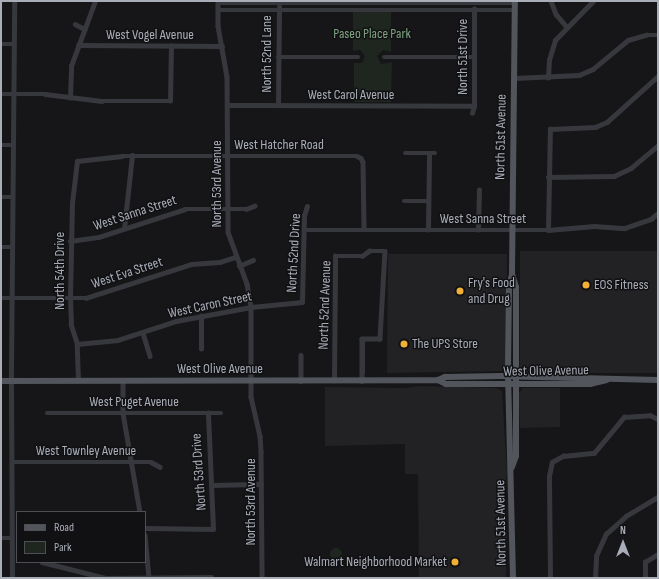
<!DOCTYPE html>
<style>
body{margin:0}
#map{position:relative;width:659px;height:579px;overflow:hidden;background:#161618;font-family:"Sofia Sans Condensed",sans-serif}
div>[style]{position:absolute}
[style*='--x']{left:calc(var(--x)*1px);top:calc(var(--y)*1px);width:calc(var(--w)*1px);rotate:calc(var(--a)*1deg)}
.built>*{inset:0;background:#222225;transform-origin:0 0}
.green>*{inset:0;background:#1e261f}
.round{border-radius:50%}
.minor>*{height:4.5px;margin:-2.25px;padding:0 2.25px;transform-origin:2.25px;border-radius:2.25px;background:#37383d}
.major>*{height:6px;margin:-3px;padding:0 3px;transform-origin:3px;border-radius:3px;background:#53555c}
.dots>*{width:11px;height:11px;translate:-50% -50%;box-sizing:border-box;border:2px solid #111113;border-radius:50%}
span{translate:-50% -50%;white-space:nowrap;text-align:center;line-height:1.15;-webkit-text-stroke:3px #111113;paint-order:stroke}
.park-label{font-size:14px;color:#7fa381}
.street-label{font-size:14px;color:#a8adb8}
.poi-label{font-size:14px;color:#a8adb8}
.left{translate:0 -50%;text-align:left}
.right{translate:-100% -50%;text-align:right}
.frame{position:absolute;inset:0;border:2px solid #a8adb8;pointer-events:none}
.legend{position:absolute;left:16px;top:511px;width:130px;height:52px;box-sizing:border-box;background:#111113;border:1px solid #4d4f55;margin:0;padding:5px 7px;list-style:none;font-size:12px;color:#a8adb8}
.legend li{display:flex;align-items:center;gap:8px;height:20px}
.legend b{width:20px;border:1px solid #4d4f55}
.north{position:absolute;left:603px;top:523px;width:40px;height:40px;-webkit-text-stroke:3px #111113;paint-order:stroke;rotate:0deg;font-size:11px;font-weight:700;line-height:16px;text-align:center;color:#a8adb8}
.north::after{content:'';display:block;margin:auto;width:14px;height:18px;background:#a8adb8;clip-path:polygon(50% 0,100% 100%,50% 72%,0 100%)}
</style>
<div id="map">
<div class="built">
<div style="left:658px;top:251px;width:122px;height:138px;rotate:90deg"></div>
<div style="clip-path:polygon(388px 254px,507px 254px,506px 366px,503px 371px,387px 373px)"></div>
<div style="clip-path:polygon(419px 386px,496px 388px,502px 391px,507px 472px,504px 503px,507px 539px,506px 578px,419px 578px,418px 474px,405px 474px,405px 444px,325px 446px,325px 387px,404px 388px)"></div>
<div style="clip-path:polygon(523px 388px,560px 388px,560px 427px,520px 428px,519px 393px)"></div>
</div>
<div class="green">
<div style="clip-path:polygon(353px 12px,391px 12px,391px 52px,383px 50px,377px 56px,381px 64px,392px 62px,391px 102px,354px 102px,354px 63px,362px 63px,365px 56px,360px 50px,353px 51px)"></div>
<div class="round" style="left:330px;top:548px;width:12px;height:12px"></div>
</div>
<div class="minor">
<div style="--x:218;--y:1;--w:25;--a:90"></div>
<div style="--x:218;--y:26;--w:52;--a:80"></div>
<div style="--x:227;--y:77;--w:155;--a:89.6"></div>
<div style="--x:228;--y:232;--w:55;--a:69.9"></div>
<div style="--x:247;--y:284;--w:23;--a:80"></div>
<div style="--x:251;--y:307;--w:90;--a:90"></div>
<div style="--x:251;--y:397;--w:40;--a:77"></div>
<div style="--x:260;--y:436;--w:16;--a:86"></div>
<div style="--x:261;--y:452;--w:126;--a:89.5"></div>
<div style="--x:551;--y:1;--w:14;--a:69"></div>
<div style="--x:556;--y:14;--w:17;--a:50"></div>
<div style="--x:218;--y:3;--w:297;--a:0"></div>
<div style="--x:218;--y:10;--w:297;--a:0"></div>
<div style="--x:75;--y:24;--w:11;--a:27"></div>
<div style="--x:1;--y:44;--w:13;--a:0"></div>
<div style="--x:78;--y:45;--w:144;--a:0.4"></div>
<div style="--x:278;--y:57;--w:80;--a:0"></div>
<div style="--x:384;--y:57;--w:90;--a:0"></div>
<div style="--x:514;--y:78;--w:65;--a:-2.6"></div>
<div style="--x:579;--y:75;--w:15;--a:-23"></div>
<div style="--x:593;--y:69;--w:45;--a:-39.6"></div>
<div style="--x:628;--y:40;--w:19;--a:-16"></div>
<div style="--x:646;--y:35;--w:12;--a:0"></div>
<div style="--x:548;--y:78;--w:18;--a:-87"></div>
<div style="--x:549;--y:60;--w:21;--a:-73"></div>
<div style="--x:555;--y:40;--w:54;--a:-45.7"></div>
<div style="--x:1;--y:94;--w:44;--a:0"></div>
<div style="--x:45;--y:94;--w:57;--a:7"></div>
<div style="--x:102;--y:101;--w:68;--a:0"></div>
<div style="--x:170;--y:101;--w:55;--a:-89"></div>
<div style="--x:70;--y:98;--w:32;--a:-88"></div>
<div style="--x:71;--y:66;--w:69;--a:-69.7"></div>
<div style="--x:228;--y:105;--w:246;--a:0.2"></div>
<div style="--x:278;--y:105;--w:98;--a:-89.4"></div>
<div style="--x:472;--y:113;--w:7;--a:-74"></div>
<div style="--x:474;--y:106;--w:97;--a:-90"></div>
<div style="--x:1;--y:145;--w:12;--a:0"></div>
<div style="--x:405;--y:153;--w:30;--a:0"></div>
<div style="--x:548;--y:177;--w:66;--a:-0.9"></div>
<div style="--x:614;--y:176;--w:19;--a:-25"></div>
<div style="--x:631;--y:168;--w:35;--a:-40"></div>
<div style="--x:1;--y:197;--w:12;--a:0"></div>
<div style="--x:404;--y:201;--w:24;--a:0"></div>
<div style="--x:124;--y:229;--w:74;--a:-83.8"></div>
<div style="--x:304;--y:230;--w:244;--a:0"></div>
<div style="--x:548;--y:230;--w:46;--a:-5"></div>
<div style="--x:594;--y:226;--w:31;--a:4"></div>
<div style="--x:625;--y:228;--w:28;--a:-19"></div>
<div style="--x:651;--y:219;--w:9;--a:-41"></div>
<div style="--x:428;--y:230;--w:76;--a:-89.2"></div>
<div style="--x:478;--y:230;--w:40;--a:-88.6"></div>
<div style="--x:548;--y:230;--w:101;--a:-88.9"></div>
<div style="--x:550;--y:129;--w:45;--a:-2.5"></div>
<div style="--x:595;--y:127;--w:13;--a:-23"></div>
<div style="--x:607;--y:122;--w:69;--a:-42"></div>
<div style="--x:70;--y:241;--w:29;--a:-8"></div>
<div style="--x:99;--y:237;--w:90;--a:-18"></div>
<div style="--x:185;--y:209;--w:61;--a:0"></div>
<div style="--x:246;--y:209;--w:9;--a:-21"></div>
<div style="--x:1;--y:247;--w:11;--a:0"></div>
<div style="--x:239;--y:266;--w:15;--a:-23"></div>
<div style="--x:1;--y:298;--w:85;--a:0"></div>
<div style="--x:86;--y:298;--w:110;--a:-17.9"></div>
<div style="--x:191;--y:264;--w:29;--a:-4"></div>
<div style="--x:220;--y:262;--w:16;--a:-18"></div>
<div style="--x:143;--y:333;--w:24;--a:73"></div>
<div style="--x:362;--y:339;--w:42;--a:90"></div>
<div style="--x:77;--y:344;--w:41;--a:-5.6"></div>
<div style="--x:118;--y:340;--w:61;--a:-18.1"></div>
<div style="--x:176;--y:321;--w:76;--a:-10.6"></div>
<div style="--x:251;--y:307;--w:51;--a:-5.6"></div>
<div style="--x:302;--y:302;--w:86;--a:-88.7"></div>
<div style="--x:304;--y:216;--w:10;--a:-73"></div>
<div style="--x:201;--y:349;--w:33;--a:-90"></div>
<div style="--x:301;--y:355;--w:26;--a:90"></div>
<div style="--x:362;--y:372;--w:32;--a:-90"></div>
<div style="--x:78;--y:381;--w:37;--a:-92"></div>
<div style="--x:77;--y:344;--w:20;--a:-108"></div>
<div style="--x:71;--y:325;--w:27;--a:-92"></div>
<div style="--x:70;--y:298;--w:95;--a:-88.8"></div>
<div style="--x:72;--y:203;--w:42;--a:-83.2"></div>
<div style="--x:77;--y:161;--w:45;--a:-6.3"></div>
<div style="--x:122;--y:156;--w:235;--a:0"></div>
<div style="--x:357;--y:156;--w:4;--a:27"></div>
<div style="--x:361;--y:158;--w:4;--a:63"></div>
<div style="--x:363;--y:162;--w:67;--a:89.1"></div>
<div style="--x:123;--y:381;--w:32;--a:90"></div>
<div style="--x:123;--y:413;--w:100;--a:80.3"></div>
<div style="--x:334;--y:381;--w:125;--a:-89.5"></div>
<div style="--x:335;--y:256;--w:27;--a:0"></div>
<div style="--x:362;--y:256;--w:9;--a:-36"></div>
<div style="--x:369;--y:251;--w:16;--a:0"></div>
<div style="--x:385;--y:251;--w:88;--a:93.3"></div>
<div style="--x:380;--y:339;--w:18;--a:180"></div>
<div style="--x:47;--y:413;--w:174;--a:0"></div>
<div style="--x:12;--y:462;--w:139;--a:0"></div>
<div style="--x:151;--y:462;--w:10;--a:29"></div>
<div style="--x:212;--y:485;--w:49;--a:-1.2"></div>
<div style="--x:145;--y:528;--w:68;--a:0.8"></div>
<div style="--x:213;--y:529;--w:116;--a:-92.5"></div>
<div style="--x:145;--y:535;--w:43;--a:84.7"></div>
<div style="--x:1;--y:538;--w:11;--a:0"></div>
<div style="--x:42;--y:562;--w:66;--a:14"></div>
<div style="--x:106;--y:578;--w:105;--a:-0.5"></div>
<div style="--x:12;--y:578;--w:206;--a:-90.3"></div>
<div style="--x:11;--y:372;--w:371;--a:-89.5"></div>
<div style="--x:550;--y:578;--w:102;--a:-90.6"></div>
<div style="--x:549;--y:476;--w:14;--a:-78"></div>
<div style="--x:552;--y:462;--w:13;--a:-29"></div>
<div style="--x:563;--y:456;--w:31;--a:-6"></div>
<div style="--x:594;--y:453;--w:47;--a:-50.2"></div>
<div style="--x:624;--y:417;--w:26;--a:-4"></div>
<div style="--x:650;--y:415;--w:9;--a:27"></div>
<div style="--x:595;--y:578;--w:22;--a:-87"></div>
<div style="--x:596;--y:556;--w:24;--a:-66"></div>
<div style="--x:606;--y:534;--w:27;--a:-42"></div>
<div style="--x:626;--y:516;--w:37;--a:-31"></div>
<div style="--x:645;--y:578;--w:16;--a:-90"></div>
<div style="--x:645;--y:562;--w:15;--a:-32"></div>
</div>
<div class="major">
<div style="--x:512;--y:274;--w:14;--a:73"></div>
<div style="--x:516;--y:287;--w:169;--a:90"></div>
<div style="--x:516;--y:456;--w:12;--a:110"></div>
<div style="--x:438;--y:380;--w:8;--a:-23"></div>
<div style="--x:445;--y:377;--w:57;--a:-1"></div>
<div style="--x:502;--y:376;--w:156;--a:1.5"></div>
<div style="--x:1;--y:381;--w:437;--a:-0.1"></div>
<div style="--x:438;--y:380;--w:9;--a:27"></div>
<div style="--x:446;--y:384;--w:144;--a:0"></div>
<div style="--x:590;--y:384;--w:17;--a:-13"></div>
<div style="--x:513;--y:578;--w:209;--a:-91.4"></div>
<div style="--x:508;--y:369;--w:82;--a:-89.3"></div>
<div style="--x:509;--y:287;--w:13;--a:-77"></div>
<div style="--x:512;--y:274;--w:273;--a:-89.4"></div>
</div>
<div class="dots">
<div style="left:586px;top:285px;background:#f2b134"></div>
<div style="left:460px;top:291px;background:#f2b134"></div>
<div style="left:404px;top:344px;background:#f2b134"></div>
<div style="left:455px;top:562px;background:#f2b134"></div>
</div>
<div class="park-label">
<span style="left:372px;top:34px">Paseo Place Park</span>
</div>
<div class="street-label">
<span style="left:150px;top:35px">West Vogel Avenue</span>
<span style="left:267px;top:54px;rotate:-90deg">North 52nd Lane</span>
<span style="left:463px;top:57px;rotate:-90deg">North 51st Drive</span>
<span style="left:351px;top:95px">West Carol Avenue</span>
<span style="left:501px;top:137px;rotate:-89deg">North 51st Avenue</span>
<span style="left:279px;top:145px">West Hatcher Road</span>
<span style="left:217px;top:184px;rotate:-90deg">North 53rd Avenue</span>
<span style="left:135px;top:213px;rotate:-18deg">West Sanna Street</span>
<span style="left:483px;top:219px">West Sanna Street</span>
<span style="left:294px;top:253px;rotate:-87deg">North 52nd Drive</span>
<span style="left:60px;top:271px;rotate:-90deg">North 54th Drive</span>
<span style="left:127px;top:273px;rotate:-18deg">West Eva Street</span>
<span style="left:210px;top:305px;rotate:-12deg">West Caron Street</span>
<span style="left:325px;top:305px;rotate:-88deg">North 52nd Avenue</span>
<span style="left:220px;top:369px">West Olive Avenue</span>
<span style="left:546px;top:371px;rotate:-1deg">West Olive Avenue</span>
<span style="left:134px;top:402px">West Puget Avenue</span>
<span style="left:86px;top:451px">West Townley Avenue</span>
<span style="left:199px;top:472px;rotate:-94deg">North 53rd Drive</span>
<span style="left:251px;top:502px;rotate:-90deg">North 53rd Avenue</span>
<span style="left:501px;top:523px;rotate:-91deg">North 51st Avenue</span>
</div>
<div class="poi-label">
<span class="left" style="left:468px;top:291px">Fry's Food<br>and Drug</span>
<span class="left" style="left:594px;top:285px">EOS Fitness</span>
<span class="left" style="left:412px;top:344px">The UPS Store</span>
<span class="right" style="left:447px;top:562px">Walmart Neighborhood Market</span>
</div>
<div class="frame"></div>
<ul class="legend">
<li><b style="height:5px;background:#53555c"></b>Road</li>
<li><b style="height:11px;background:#1e261f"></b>Park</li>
</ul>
<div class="north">N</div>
</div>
